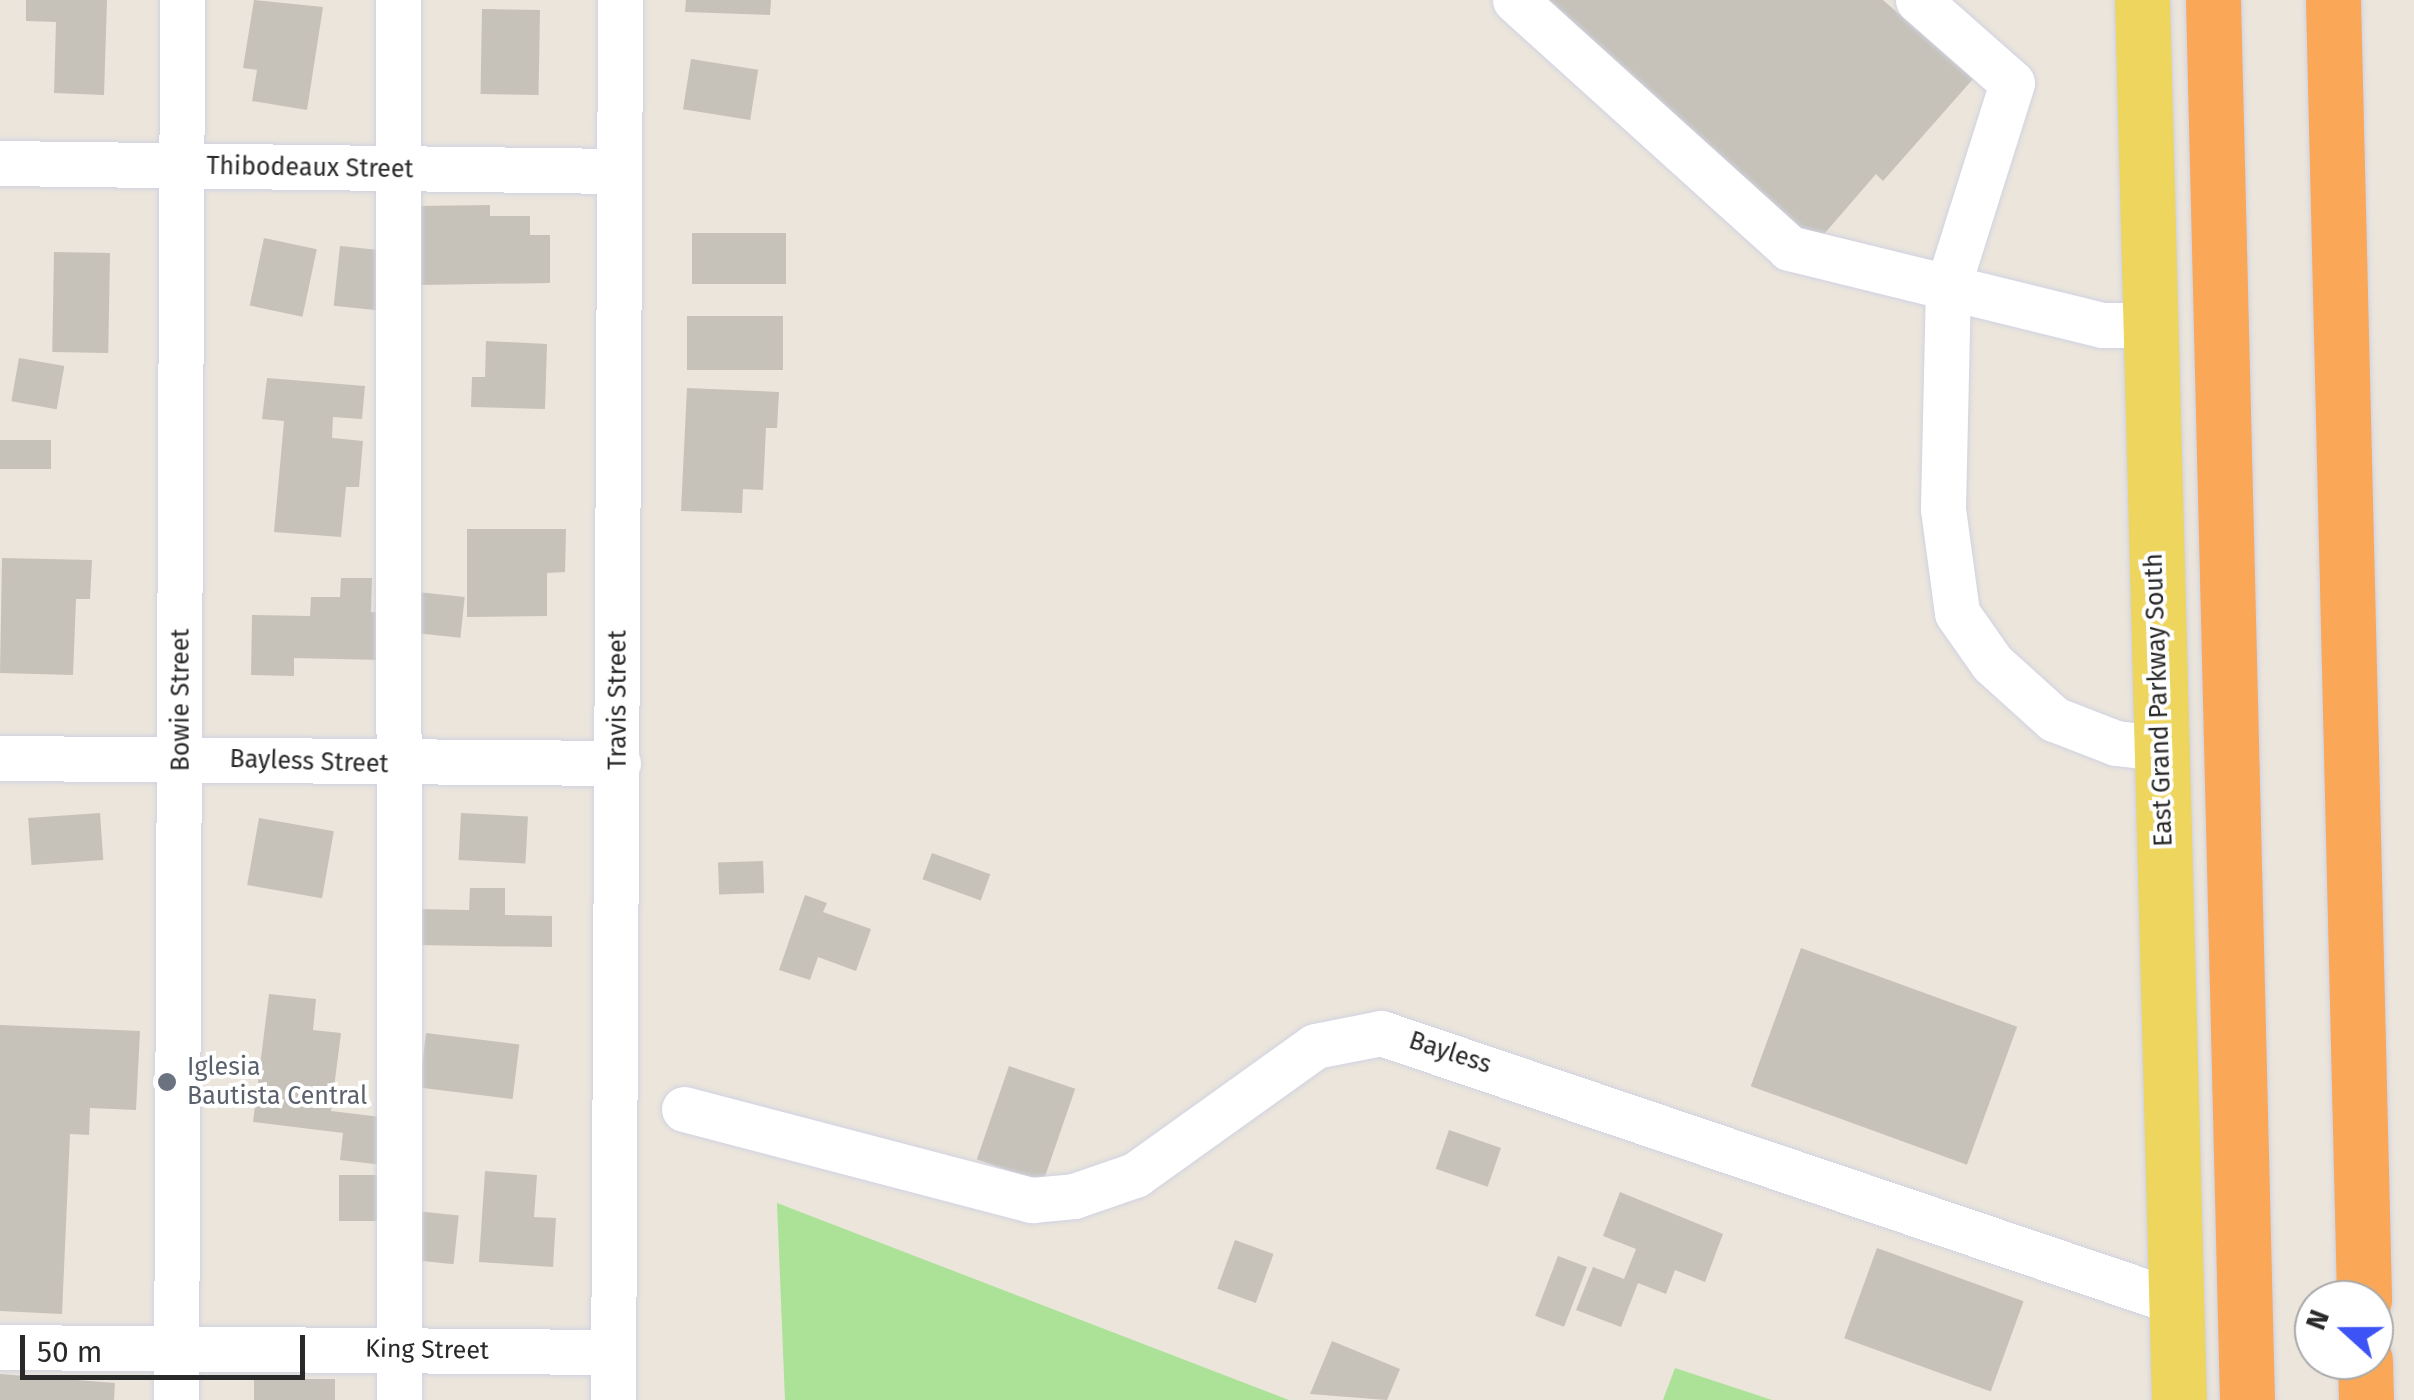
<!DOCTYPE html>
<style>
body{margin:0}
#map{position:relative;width:2414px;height:1400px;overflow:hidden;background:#ebe5db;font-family:"Fira Sans",sans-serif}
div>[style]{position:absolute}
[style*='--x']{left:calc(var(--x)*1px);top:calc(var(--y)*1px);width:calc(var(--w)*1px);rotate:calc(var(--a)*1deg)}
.green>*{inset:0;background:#ace198}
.building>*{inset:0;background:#c6c2ba;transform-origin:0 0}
.roads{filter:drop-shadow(0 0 2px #d0d2e2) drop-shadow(0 0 2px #d0d2e2)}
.minor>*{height:45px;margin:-22.5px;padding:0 22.5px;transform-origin:22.5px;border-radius:22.5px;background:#fff}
.major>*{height:55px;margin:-27.5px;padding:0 27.5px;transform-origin:27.5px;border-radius:27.5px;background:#edd55e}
.highway>*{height:55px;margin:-27.5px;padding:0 27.5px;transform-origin:27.5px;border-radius:27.5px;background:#faa857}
.dots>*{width:28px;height:28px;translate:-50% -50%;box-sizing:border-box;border:5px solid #fff;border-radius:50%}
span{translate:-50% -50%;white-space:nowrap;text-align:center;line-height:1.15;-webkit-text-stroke:8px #fff;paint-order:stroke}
.street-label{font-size:25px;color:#292929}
.worship-label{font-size:25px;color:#5b616d}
.left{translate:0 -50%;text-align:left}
.north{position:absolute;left:2294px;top:1280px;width:100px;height:100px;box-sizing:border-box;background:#fff;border:2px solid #a9a9a9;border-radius:50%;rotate:291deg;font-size:28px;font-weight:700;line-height:40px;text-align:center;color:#292929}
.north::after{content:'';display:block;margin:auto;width:35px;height:45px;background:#3d53f5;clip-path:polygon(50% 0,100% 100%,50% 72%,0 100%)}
.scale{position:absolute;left:20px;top:1335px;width:285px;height:45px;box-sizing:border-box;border:5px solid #292929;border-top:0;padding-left:12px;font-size:30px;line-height:35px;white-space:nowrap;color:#292929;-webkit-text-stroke:8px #fff;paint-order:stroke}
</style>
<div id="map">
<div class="green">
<div style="clip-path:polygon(777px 1203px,1289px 1400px,785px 1400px)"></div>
<div style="clip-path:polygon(1675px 1368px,1772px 1400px,1663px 1400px)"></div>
</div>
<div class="building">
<div style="clip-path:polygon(26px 0,107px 0,104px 95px,54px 93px,56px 22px,26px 21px)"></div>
<div style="clip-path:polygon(254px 0,323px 7px,307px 110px,252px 101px,257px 70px,243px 68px)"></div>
<div style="clip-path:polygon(686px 0,771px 0,770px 15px,685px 12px)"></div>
<div style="clip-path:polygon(1528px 0,1883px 0,1973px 79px,1883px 181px,1876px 174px,1812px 248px)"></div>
<div style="left:540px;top:10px;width:85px;height:58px;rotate:91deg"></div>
<div style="left:691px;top:59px;width:68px;height:51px;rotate:9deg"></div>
<div style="clip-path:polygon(490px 205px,490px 216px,530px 216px,530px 235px,550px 235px,550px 283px,419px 285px,419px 206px)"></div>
<div style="left:786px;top:233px;width:51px;height:94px;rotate:90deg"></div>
<div style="left:264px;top:238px;width:54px;height:69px;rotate:12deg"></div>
<div style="left:340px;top:246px;width:51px;height:60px;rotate:6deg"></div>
<div style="left:54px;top:252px;width:56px;height:100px;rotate:1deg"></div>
<div style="left:687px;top:316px;width:96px;height:54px"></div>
<div style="clip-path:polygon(486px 341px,547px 344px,545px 409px,471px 407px,472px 377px,485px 377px)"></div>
<div style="left:19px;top:358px;width:46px;height:44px;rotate:10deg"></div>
<div style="clip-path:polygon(267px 378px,365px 386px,362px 419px,333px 417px,332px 438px,363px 441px,359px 487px,346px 487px,341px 537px,274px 532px,284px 421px,262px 419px)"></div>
<div style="clip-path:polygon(687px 388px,779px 392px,777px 428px,766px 428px,763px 490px,743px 489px,742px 513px,681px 511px)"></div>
<div style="left:51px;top:440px;width:29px;height:51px;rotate:90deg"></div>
<div style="clip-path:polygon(467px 529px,566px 529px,565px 572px,547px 573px,547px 616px,467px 617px)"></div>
<div style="clip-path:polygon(2px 558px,92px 560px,90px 599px,76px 599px,73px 675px,0 673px)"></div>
<div style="clip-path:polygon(341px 578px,372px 578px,371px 612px,383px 613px,382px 660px,294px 658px,294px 676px,251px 675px,252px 615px,310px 616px,311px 597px,340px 597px)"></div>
<div style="left:408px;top:591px;width:57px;height:41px;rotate:6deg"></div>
<div style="left:100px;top:813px;width:47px;height:72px;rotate:86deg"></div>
<div style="left:461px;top:813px;width:67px;height:47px;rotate:3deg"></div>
<div style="left:259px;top:818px;width:76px;height:68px;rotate:10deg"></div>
<div style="left:932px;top:853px;width:62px;height:28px;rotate:20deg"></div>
<div style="left:763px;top:861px;width:32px;height:45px;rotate:88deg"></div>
<div style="clip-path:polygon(470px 888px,505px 888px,505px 915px,552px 916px,552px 947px,416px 945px,417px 909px,469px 910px)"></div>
<div style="clip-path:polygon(805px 895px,827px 903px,823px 912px,871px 929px,856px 971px,818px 957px,810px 980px,779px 970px)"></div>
<div style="left:1801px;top:948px;width:230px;height:147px;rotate:20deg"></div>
<div style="clip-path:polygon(269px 994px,316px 999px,313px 1030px,341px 1033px,331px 1111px,389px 1118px,383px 1165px,340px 1160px,343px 1133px,253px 1122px)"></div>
<div style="clip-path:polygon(0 1025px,140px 1031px,136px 1110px,90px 1108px,89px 1135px,70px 1134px,62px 1314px,0 1311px)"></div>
<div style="left:426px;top:1033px;width:94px;height:55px;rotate:7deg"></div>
<div style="left:1009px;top:1066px;width:70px;height:99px;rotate:19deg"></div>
<div style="left:1449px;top:1130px;width:55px;height:41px;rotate:19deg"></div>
<div style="clip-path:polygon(485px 1171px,537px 1175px,534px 1217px,556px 1218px,553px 1267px,479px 1262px)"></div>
<div style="left:339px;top:1175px;width:46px;height:46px"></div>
<div style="clip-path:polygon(1620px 1192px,1723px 1234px,1705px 1282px,1675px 1270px,1666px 1294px,1638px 1283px,1621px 1327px,1576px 1310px,1593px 1267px,1624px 1279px,1636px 1249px,1603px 1236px)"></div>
<div style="left:406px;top:1210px;width:53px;height:49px;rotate:6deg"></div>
<div style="left:1235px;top:1240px;width:41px;height:52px;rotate:20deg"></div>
<div style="left:1877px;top:1248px;width:156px;height:96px;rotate:20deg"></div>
<div style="left:1558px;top:1256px;width:31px;height:64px;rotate:21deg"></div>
<div style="clip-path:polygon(1332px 1341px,1400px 1369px,1387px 1400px,1310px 1394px)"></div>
<div style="clip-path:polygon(0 1374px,115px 1383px,114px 1400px,0 1400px)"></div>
<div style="left:254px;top:1379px;width:81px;height:21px"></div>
</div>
<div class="roads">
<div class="minor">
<div style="--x:398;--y:0;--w:1400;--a:89.96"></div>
<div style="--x:1515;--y:0;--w:370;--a:42.1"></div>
<div style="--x:1789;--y:248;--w:322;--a:13.8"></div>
<div style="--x:2102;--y:325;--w:47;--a:0"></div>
<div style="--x:1918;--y:0;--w:125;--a:41.4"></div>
<div style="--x:2012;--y:83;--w:213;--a:107.5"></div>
<div style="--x:1948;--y:286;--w:223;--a:91.3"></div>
<div style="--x:1943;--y:509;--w:105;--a:82.3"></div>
<div style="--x:1957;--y:613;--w:61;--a:55"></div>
<div style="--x:1992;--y:663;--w:84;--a:42.1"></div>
<div style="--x:2054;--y:719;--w:66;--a:21.2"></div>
<div style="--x:2116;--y:743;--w:43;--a:6.6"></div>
<div style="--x:0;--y:163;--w:619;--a:0.74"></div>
<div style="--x:0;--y:758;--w:618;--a:0.46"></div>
<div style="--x:684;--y:1109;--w:360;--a:14.7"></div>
<div style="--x:1032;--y:1200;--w:42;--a:-5.4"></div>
<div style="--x:1074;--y:1196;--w:65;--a:-19"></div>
<div style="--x:1135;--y:1175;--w:221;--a:-35.6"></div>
<div style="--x:1315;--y:1046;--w:67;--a:-11.1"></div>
<div style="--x:1381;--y:1033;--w:839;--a:18.69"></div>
<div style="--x:0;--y:1347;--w:613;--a:0.47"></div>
<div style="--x:176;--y:1400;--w:1400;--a:-89.75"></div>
<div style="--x:613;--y:1400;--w:1400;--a:-89.71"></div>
</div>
<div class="major">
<div style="--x:2142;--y:0;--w:1400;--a:88.49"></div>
</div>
<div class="highway">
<div style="--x:2213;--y:0;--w:1400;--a:88.61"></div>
<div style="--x:2333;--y:0;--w:1300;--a:88.63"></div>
<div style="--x:2365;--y:1360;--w:40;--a:88.6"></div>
</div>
</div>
<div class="dots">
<div style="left:167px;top:1082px;background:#6b7280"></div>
</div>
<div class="street-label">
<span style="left:310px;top:168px;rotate:1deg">Thibodeaux Street</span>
<span style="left:181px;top:700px;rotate:-90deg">Bowie Street</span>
<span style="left:618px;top:700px;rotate:-90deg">Travis Street</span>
<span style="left:2159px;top:700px;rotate:-92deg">East Grand Parkway South</span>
<span style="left:309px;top:762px;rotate:2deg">Bayless Street</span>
<span style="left:1450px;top:1053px;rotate:18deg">Bayless</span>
<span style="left:427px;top:1350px;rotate:1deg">King Street</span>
</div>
<div class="worship-label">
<span class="left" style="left:187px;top:1082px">Iglesia<br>Bautista Central</span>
</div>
<div class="north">N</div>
<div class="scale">50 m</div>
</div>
